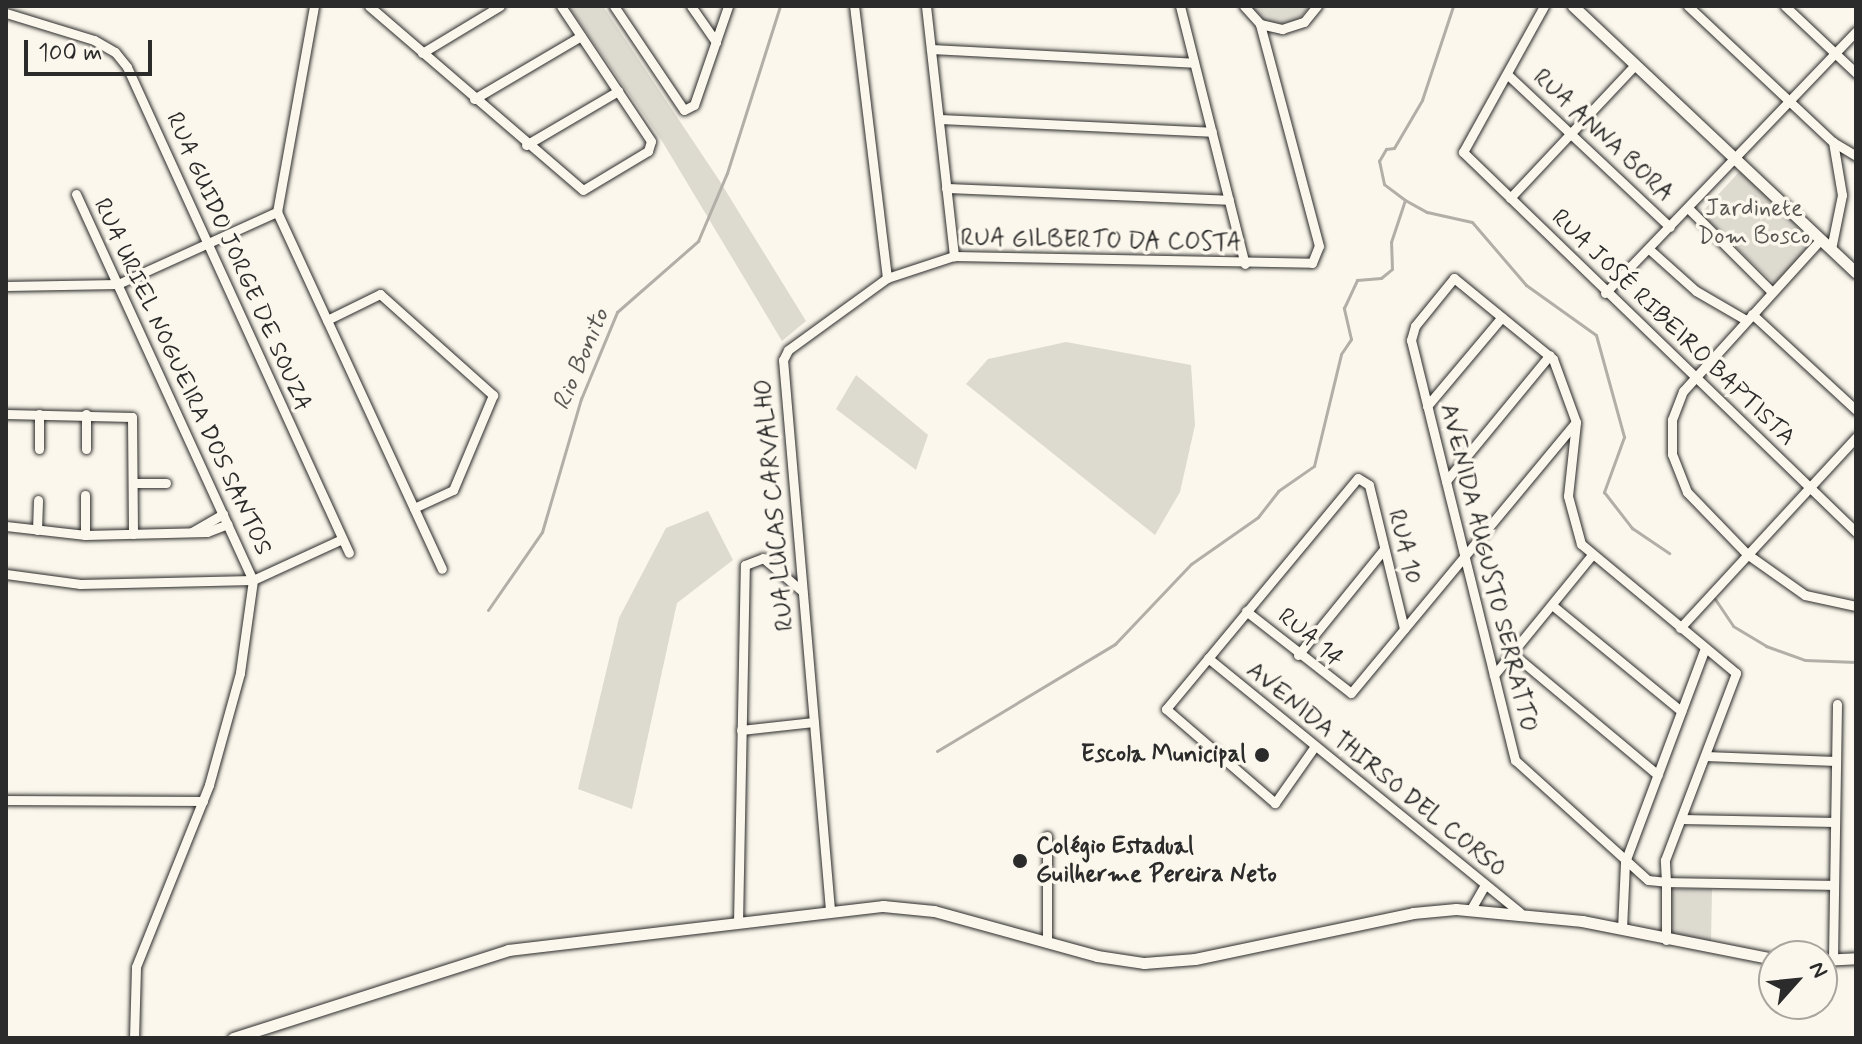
<!DOCTYPE html>
<meta charset="utf-8">
<style>
body{margin:0}
#map{position:relative;width:1862px;height:1044px;overflow:hidden;background:#fbf7ec;font-family:Mynerve,sans-serif}
div>[style]{position:absolute}
[style*='--x']{left:calc(var(--x)*1px);top:calc(var(--y)*1px);width:calc(var(--w)*1px);rotate:calc(var(--a)*1deg)}
.green>*{inset:0;background:#dddad0;transform-origin:0 0}
.stream>*{height:3px;margin:-1.5px;padding:0 1.5px;transform-origin:1.5px;border-radius:1.5px;background:#b1afa7}
.roads{filter:drop-shadow(0 0 2px #2b2b2b) drop-shadow(0 0 2px #2b2b2b)}
.minor>*{height:9px;margin:-4.5px;padding:0 4.5px;transform-origin:4.5px;border-radius:4.5px;background:#fbf7ec}
.major>*{height:11px;margin:-5.5px;padding:0 5.5px;transform-origin:5.5px;border-radius:5.5px;background:#fbf7ec}
.dots>*{width:22px;height:22px;translate:-50% -50%;box-sizing:border-box;border:4px solid #fbf7ec;border-radius:50%}
span{translate:-50% -50%;white-space:nowrap;text-align:center;line-height:1.15;-webkit-text-stroke:7px #fbf7ec;paint-order:stroke}
.street-label{font-size:24px;color:#2b2b2b}
.park-label{font-size:24px;color:#585754}
.poi-label{font-size:24px;color:#2b2b2b;font-weight:700}
.right{translate:-100% -50%;text-align:right}
.left{translate:0 -50%;text-align:left}
.water-label{font-size:26px;color:#5a5956;font-style:italic}
.frame{position:absolute;inset:0;border:8px solid #2b2b2b;pointer-events:none}
.north{position:absolute;left:1758px;top:940px;width:80px;height:80px;box-sizing:border-box;background:#fbf7ec;border:2px solid #a8a59f;border-radius:50%;rotate:63deg;font-size:22px;font-weight:700;line-height:32px;text-align:center;color:#2b2b2b}
.north::after{content:'';display:block;margin:auto;width:28px;height:36px;background:#2b2b2b;clip-path:polygon(50% 0,100% 100%,50% 72%,0 100%)}
.scale{position:absolute;left:24px;top:40px;width:128px;height:36px;box-sizing:border-box;border:4px solid #2b2b2b;border-top:0;padding-left:10px;font-size:24px;line-height:28px;white-space:nowrap;color:#2b2b2b;-webkit-text-stroke:6px #fbf7ec;paint-order:stroke}
</style>
<div id="map">
<div class="green">
<div style="clip-path:polygon(568px 6px,603px 6px,719px 180px,806px 321px,782px 341px,662px 141px)"></div>
<div style="clip-path:polygon(1248px 6px,1311px 6px,1298px 20px,1280px 25px,1262px 20px)"></div>
<div style="left:1741px;top:170px;width:103px;height:60px;rotate:43deg"></div>
<div style="clip-path:polygon(1066px 342px,1191px 365px,1195px 425px,1180px 492px,1155px 535px,966px 384px,988px 359px)"></div>
<div style="clip-path:polygon(856px 375px,928px 435px,916px 470px,836px 409px)"></div>
<div style="clip-path:polygon(708px 511px,733px 560px,677px 603px,632px 809px,578px 789px,619px 618px,666px 528px)"></div>
<div style="clip-path:polygon(1671px 889px,1712px 889px,1711px 943px,1671px 935px)"></div>
</div>
<div class="stream">
<div style="--x:1405;--y:200;--w:25;--a:29"></div>
<div style="--x:1427;--y:212;--w:46;--a:12.5"></div>
<div style="--x:1472;--y:222;--w:83;--a:49.4"></div>
<div style="--x:1526;--y:285;--w:86;--a:35.5"></div>
<div style="--x:1596;--y:335;--w:106;--a:74.6"></div>
<div style="--x:1624;--y:437;--w:59;--a:110"></div>
<div style="--x:1604;--y:492;--w:46;--a:52.1"></div>
<div style="--x:1632;--y:528;--w:45;--a:34"></div>
<div style="--x:1715;--y:599;--w:32;--a:56"></div>
<div style="--x:1733;--y:626;--w:39;--a:31"></div>
<div style="--x:1766;--y:646;--w:41;--a:19.7"></div>
<div style="--x:1805;--y:660;--w:51;--a:2.2"></div>
<div style="--x:488;--y:610;--w:95;--a:-55.3"></div>
<div style="--x:542;--y:532;--w:139;--a:-73.7"></div>
<div style="--x:581;--y:399;--w:94;--a:-67.5"></div>
<div style="--x:617;--y:312;--w:108;--a:-41.2"></div>
<div style="--x:698;--y:241;--w:74;--a:-66.9"></div>
<div style="--x:727;--y:173;--w:175;--a:-72.4"></div>
<div style="--x:937;--y:751;--w:208;--a:-31"></div>
<div style="--x:1115;--y:644;--w:110;--a:-46.5"></div>
<div style="--x:1191;--y:564;--w:82;--a:-35"></div>
<div style="--x:1258;--y:517;--w:33;--a:-52"></div>
<div style="--x:1278;--y:491;--w:44;--a:-34.8"></div>
<div style="--x:1314;--y:466;--w:115;--a:-76.4"></div>
<div style="--x:1341;--y:354;--w:18;--a:-56"></div>
<div style="--x:1351;--y:339;--w:32;--a:-103"></div>
<div style="--x:1344;--y:308;--w:31;--a:-65"></div>
<div style="--x:1357;--y:280;--w:24;--a:-5"></div>
<div style="--x:1381;--y:278;--w:14;--a:-39"></div>
<div style="--x:1392;--y:269;--w:27;--a:-92"></div>
<div style="--x:1391;--y:242;--w:44;--a:-71.6"></div>
<div style="--x:1405;--y:200;--w:26;--a:-143"></div>
<div style="--x:1384;--y:184;--w:24;--a:-102"></div>
<div style="--x:1379;--y:161;--w:14;--a:-60"></div>
<div style="--x:1386;--y:149;--w:8;--a:-7"></div>
<div style="--x:1394;--y:148;--w:56;--a:-59.7"></div>
<div style="--x:1422;--y:100;--w:99;--a:-71.7"></div>
</div>
<div class="roads">
<div class="minor">
<div style="--x:369;--y:6;--w:282;--a:40.7"></div>
<div style="--x:583;--y:190;--w:76;--a:-31"></div>
<div style="--x:648;--y:151;--w:10;--a:-73"></div>
<div style="--x:651;--y:141;--w:162;--a:-123.7"></div>
<div style="--x:614;--y:6;--w:125;--a:56.1"></div>
<div style="--x:684;--y:110;--w:11;--a:-27"></div>
<div style="--x:694;--y:105;--w:105;--a:-71"></div>
<div style="--x:691;--y:6;--w:44;--a:55.2"></div>
<div style="--x:926;--y:6;--w:252;--a:83.6"></div>
<div style="--x:1180;--y:6;--w:266;--a:75.9"></div>
<div style="--x:1244;--y:6;--w:24;--a:48"></div>
<div style="--x:1260;--y:24;--w:23;--a:13"></div>
<div style="--x:1282;--y:29;--w:23;--a:-18"></div>
<div style="--x:1304;--y:22;--w:21;--a:-51"></div>
<div style="--x:1544;--y:6;--w:167;--a:119"></div>
<div style="--x:1463;--y:152;--w:547;--a:44.04"></div>
<div style="--x:1688;--y:6;--w:199;--a:43.2"></div>
<div style="--x:1833;--y:142;--w:27;--a:31"></div>
<div style="--x:1785;--y:6;--w:98;--a:43.3"></div>
<div style="--x:6;--y:13;--w:92;--a:17.1"></div>
<div style="--x:94;--y:40;--w:24;--a:30"></div>
<div style="--x:115;--y:52;--w:19;--a:51"></div>
<div style="--x:127;--y:67;--w:534;--a:65.45"></div>
<div style="--x:931;--y:49;--w:263;--a:3"></div>
<div style="--x:422;--y:53;--w:91;--a:-31.1"></div>
<div style="--x:1508;--y:75;--w:222;--a:43.2"></div>
<div style="--x:474;--y:99;--w:124;--a:-30.5"></div>
<div style="--x:939;--y:119;--w:273;--a:2.7"></div>
<div style="--x:526;--y:145;--w:107;--a:-30.4"></div>
<div style="--x:946;--y:188;--w:283;--a:2.4"></div>
<div style="--x:76;--y:194;--w:425;--a:65.4"></div>
<div style="--x:253;--y:580;--w:94;--a:98"></div>
<div style="--x:240;--y:673;--w:116;--a:105.5"></div>
<div style="--x:209;--y:785;--w:196;--a:111.9"></div>
<div style="--x:136;--y:967;--w:71;--a:91.6"></div>
<div style="--x:1510;--y:198;--w:183;--a:-46.8"></div>
<div style="--x:1688;--y:208;--w:119;--a:45"></div>
<div style="--x:277;--y:212;--w:393;--a:65.2"></div>
<div style="--x:1821;--y:239;--w:205;--a:132.2"></div>
<div style="--x:1683;--y:391;--w:31;--a:111"></div>
<div style="--x:1672;--y:420;--w:34;--a:90"></div>
<div style="--x:1672;--y:454;--w:41;--a:68.5"></div>
<div style="--x:1687;--y:492;--w:86;--a:45.9"></div>
<div style="--x:1747;--y:554;--w:71;--a:35.3"></div>
<div style="--x:1805;--y:595;--w:52;--a:12.2"></div>
<div style="--x:1649;--y:249;--w:63;--a:41.8"></div>
<div style="--x:1696;--y:291;--w:58;--a:30.1"></div>
<div style="--x:1831;--y:249;--w:55;--a:-78.5"></div>
<div style="--x:1842;--y:195;--w:54;--a:-99.6"></div>
<div style="--x:887;--y:278;--w:71;--a:-18.2"></div>
<div style="--x:954;--y:256;--w:358;--a:1.1"></div>
<div style="--x:1312;--y:263;--w:18;--a:-68"></div>
<div style="--x:1319;--y:246;--w:230;--a:-104.9"></div>
<div style="--x:6;--y:286;--w:112;--a:-1"></div>
<div style="--x:118;--y:284;--w:175;--a:-24.4"></div>
<div style="--x:277;--y:212;--w:209;--a:-79.8"></div>
<div style="--x:1605;--y:293;--w:363;--a:-46.2"></div>
<div style="--x:1752;--y:314;--w:142;--a:42.7"></div>
<div style="--x:327;--y:320;--w:59;--a:-26.1"></div>
<div style="--x:380;--y:294;--w:152;--a:41.8"></div>
<div style="--x:493;--y:395;--w:103;--a:112.8"></div>
<div style="--x:453;--y:490;--w:43;--a:155.2"></div>
<div style="--x:1427;--y:406;--w:116;--a:-49.9"></div>
<div style="--x:6;--y:414;--w:126;--a:1.4"></div>
<div style="--x:132;--y:417;--w:117;--a:89.5"></div>
<div style="--x:39;--y:449;--w:35;--a:-90"></div>
<div style="--x:86;--y:449;--w:35;--a:-90"></div>
<div style="--x:1446;--y:481;--w:163;--a:-50.5"></div>
<div style="--x:133;--y:483;--w:33;--a:0"></div>
<div style="--x:6;--y:526;--w:80;--a:6.5"></div>
<div style="--x:85;--y:535;--w:122;--a:-1.4"></div>
<div style="--x:207;--y:532;--w:22;--a:-21"></div>
<div style="--x:37;--y:530;--w:30;--a:-88"></div>
<div style="--x:192;--y:532;--w:36;--a:-30"></div>
<div style="--x:85;--y:535;--w:40;--a:-90"></div>
<div style="--x:6;--y:574;--w:75;--a:7.7"></div>
<div style="--x:80;--y:584;--w:173;--a:-1.3"></div>
<div style="--x:253;--y:580;--w:98;--a:-24.7"></div>
<div style="--x:1552;--y:605;--w:167;--a:39.4"></div>
<div style="--x:1246;--y:611;--w:133;--a:38"></div>
<div style="--x:1351;--y:693;--w:352;--a:-50.3"></div>
<div style="--x:1680;--y:628;--w:260;--a:-47.3"></div>
<div style="--x:1512;--y:653;--w:190;--a:39.9"></div>
<div style="--x:1298;--y:655;--w:136;--a:-50.9"></div>
<div style="--x:1208;--y:658;--w:402;--a:39.2"></div>
<div style="--x:1494;--y:675;--w:154;--a:-50.8"></div>
<div style="--x:741;--y:730;--w:73;--a:-6.3"></div>
<div style="--x:1315;--y:746;--w:70;--a:125.1"></div>
<div style="--x:1275;--y:803;--w:144;--a:-139.2"></div>
<div style="--x:1166;--y:709;--w:300;--a:-50.3"></div>
<div style="--x:1358;--y:478;--w:13;--a:32"></div>
<div style="--x:1369;--y:485;--w:148;--a:76.3"></div>
<div style="--x:1705;--y:756;--w:131;--a:2.2"></div>
<div style="--x:6;--y:800;--w:197;--a:0.3"></div>
<div style="--x:1681;--y:819;--w:154;--a:1.1"></div>
<div style="--x:1471;--y:909;--w:28;--a:-60"></div>
<div style="--x:830;--y:910;--w:552;--a:-94.88"></div>
<div style="--x:783;--y:360;--w:11;--a:-63"></div>
<div style="--x:788;--y:350;--w:122;--a:-36"></div>
<div style="--x:887;--y:278;--w:274;--a:-96.9"></div>
<div style="--x:738;--y:923;--w:358;--a:-88.9"></div>
<div style="--x:745;--y:565;--w:19;--a:-21"></div>
<div style="--x:763;--y:558;--w:51;--a:40.2"></div>
<div style="--x:1622;--y:929;--w:67;--a:-87.4"></div>
<div style="--x:1625;--y:862;--w:228;--a:-69.5"></div>
<div style="--x:1666;--y:940;--w:58;--a:-90"></div>
<div style="--x:1666;--y:882;--w:22;--a:-93"></div>
<div style="--x:1665;--y:860;--w:200;--a:-69.2"></div>
<div style="--x:1736;--y:673;--w:202;--a:-140.2"></div>
<div style="--x:1581;--y:544;--w:50;--a:-105.2"></div>
<div style="--x:1568;--y:496;--w:74;--a:-83.8"></div>
<div style="--x:1576;--y:422;--w:67;--a:-110.1"></div>
<div style="--x:1553;--y:359;--w:128;--a:-140.7"></div>
<div style="--x:1454;--y:278;--w:62;--a:129.1"></div>
<div style="--x:1415;--y:326;--w:15;--a:106"></div>
<div style="--x:1411;--y:340;--w:433;--a:76.1"></div>
<div style="--x:1515;--y:760;--w:179;--a:42.1"></div>
<div style="--x:1648;--y:880;--w:18;--a:6"></div>
<div style="--x:1666;--y:882;--w:168;--a:1"></div>
<div style="--x:1047;--y:942;--w:106;--a:-90"></div>
<div style="--x:1833;--y:959;--w:255;--a:-89.1"></div>
</div>
<div class="major">
<div style="--x:1573;--y:6;--w:389;--a:43.3"></div>
<div style="--x:1822;--y:960;--w:34;--a:-3"></div>
<div style="--x:233;--y:1038;--w:289;--a:-17.7"></div>
<div style="--x:508;--y:950;--w:378;--a:-6.7"></div>
<div style="--x:883;--y:906;--w:51;--a:5.6"></div>
<div style="--x:934;--y:911;--w:169;--a:15.4"></div>
<div style="--x:1097;--y:956;--w:48;--a:8.5"></div>
<div style="--x:1144;--y:963;--w:51;--a:-4.5"></div>
<div style="--x:1195;--y:959;--w:223;--a:-11.9"></div>
<div style="--x:1413;--y:913;--w:43;--a:-5.3"></div>
<div style="--x:1456;--y:909;--w:127;--a:5.4"></div>
<div style="--x:1582;--y:921;--w:196;--a:11.2"></div>
</div>
</div>
<div class="dots">
<div style="left:1262px;top:755px;background:#2b2b2b"></div>
<div style="left:1020px;top:861px;background:#2b2b2b"></div>
</div>
<div class="street-label">
<span style="left:1603px;top:136px;rotate:43deg">RUA ANNA BORA</span>
<span style="left:1101px;top:241px;rotate:1deg">RUA GILBERTO DA COSTA</span>
<span style="left:238px;top:262px;rotate:66deg">RUA GUIDO JORGE DE SOUZA</span>
<span style="left:1673px;top:328px;rotate:44deg">RUA JOSÉ RIBEIRO BAPTISTA</span>
<span style="left:182px;top:377px;rotate:65deg">RUA URIEL NOGUEIRA DOS SANTOS</span>
<span style="left:775px;top:505px;rotate:-95deg">RUA LUCAS CARVALHO</span>
<span style="left:1404px;top:547px;rotate:76deg">RUA 10</span>
<span style="left:1488px;top:568px;rotate:76deg">AVENIDA AUGUSTO SERRATTO</span>
<span style="left:1310px;top:638px;rotate:40deg">RUA 14</span>
<span style="left:1376px;top:770px;rotate:39deg">AVENIDA THIRSO DEL CORSO</span>
</div>
<div class="park-label">
<span style="left:1754px;top:223px">Jardinete<br>Dom Bosco</span>
</div>
<div class="poi-label">
<span class="right" style="left:1246px;top:755px">Escola Municipal</span>
<span class="left" style="left:1036px;top:861px">Colégio Estadual<br>Guilherme Pereira Neto</span>
</div>
<div class="water-label">
<span style="left:582px;top:360px;rotate:-67deg">Rio Bonito</span>
</div>
<div class="frame"></div>
<div class="north">N</div>
<div class="scale">100 m</div>
</div>
